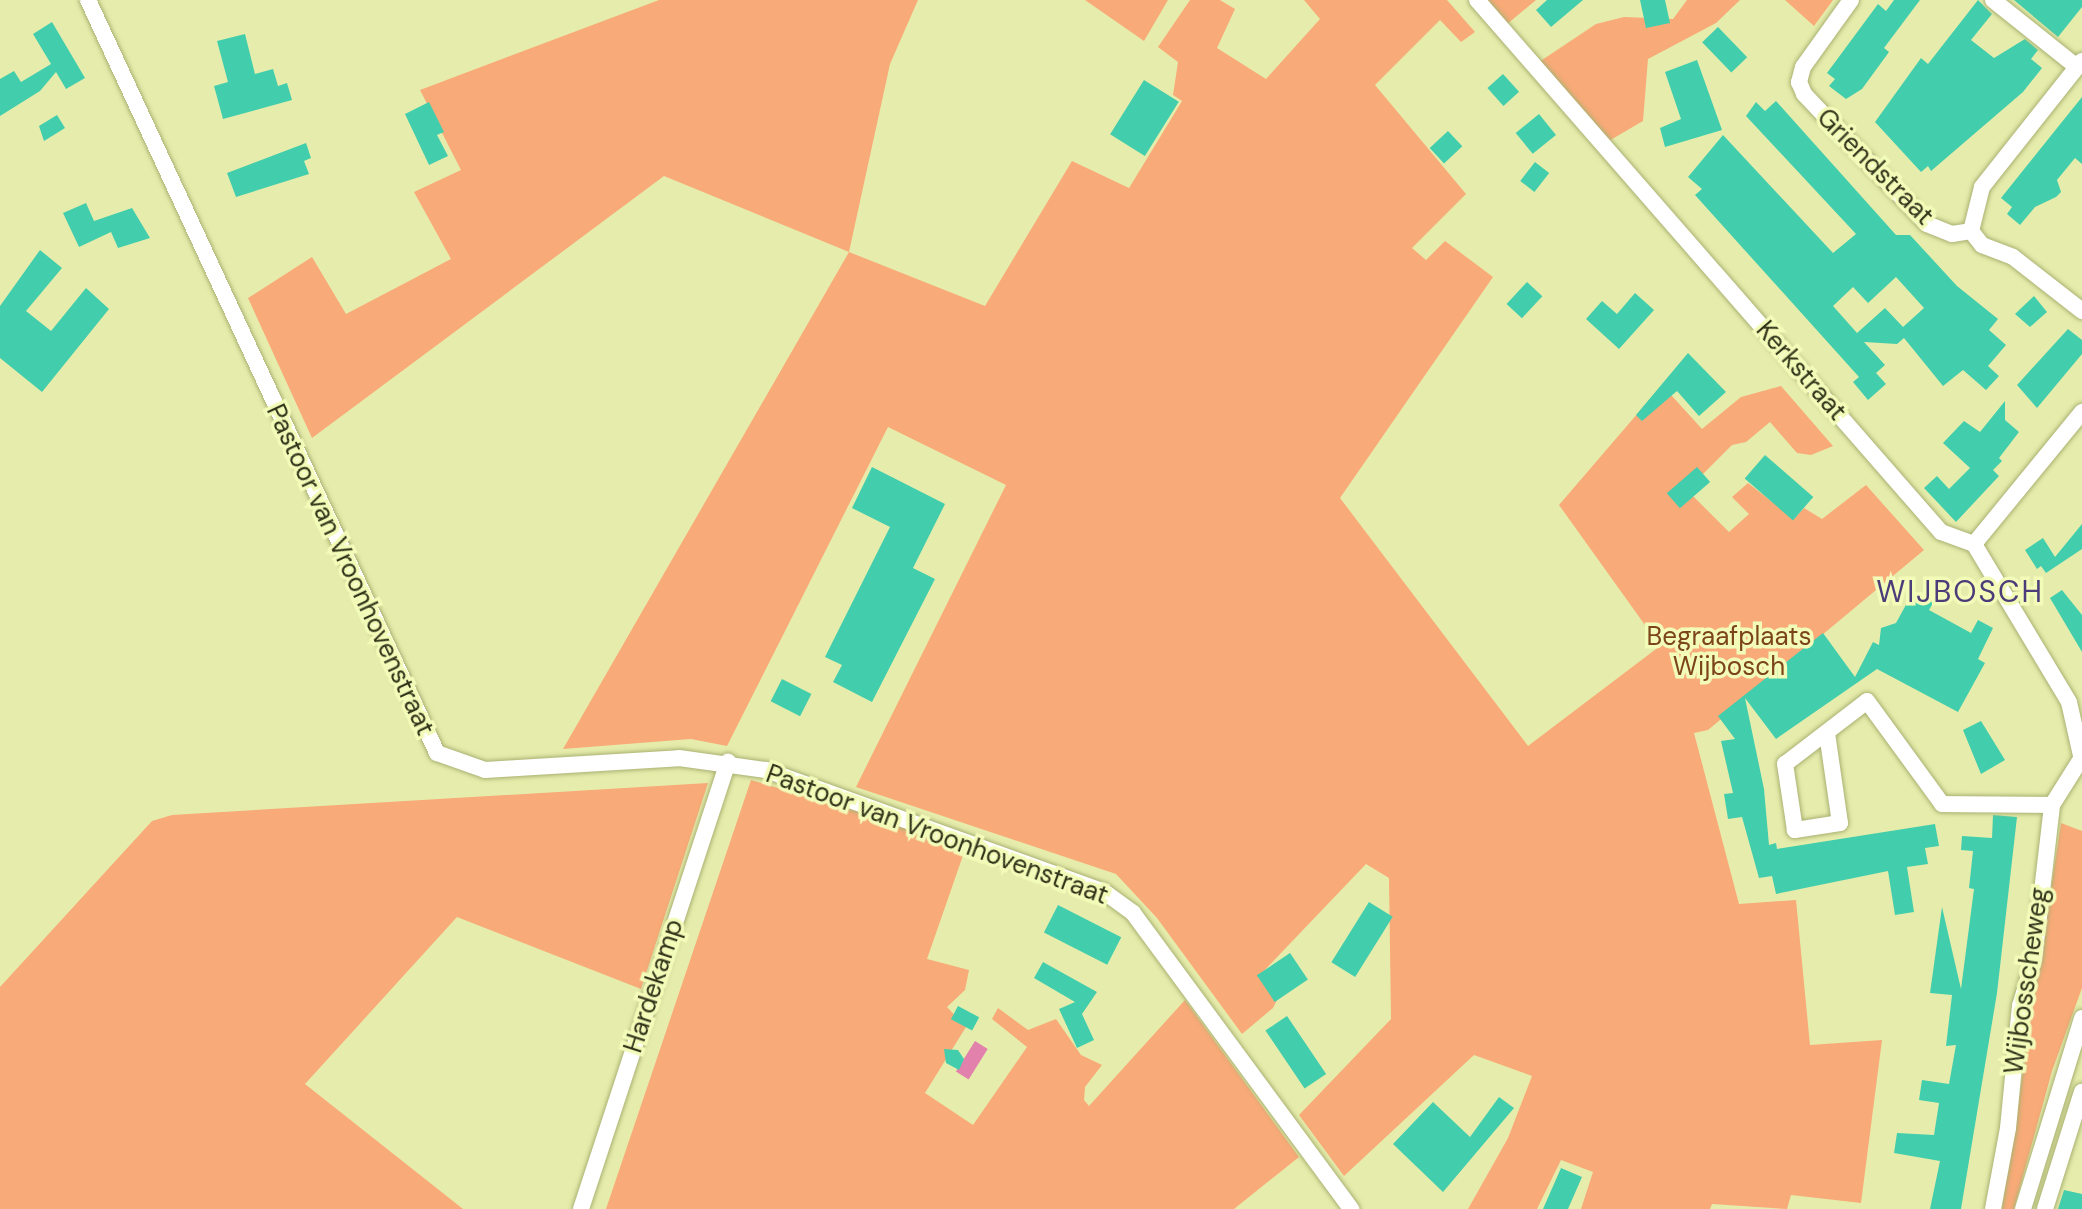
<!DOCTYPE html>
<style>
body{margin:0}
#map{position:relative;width:2082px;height:1209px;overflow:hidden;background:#e6edac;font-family:"DM Sans",sans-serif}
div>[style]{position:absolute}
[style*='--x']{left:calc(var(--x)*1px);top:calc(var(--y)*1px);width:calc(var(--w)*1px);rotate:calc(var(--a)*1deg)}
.green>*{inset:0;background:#f8aa78}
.water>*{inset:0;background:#e281ab;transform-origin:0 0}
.building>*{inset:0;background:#42ceac;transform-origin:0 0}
.roads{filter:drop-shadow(0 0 2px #aab172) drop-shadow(0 0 2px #aab172)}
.street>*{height:16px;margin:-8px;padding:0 8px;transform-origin:8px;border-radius:8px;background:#fff}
span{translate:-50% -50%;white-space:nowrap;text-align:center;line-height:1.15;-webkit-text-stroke:7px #f3fbb9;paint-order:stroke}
.street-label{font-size:26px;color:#32341a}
.park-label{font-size:26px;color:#7c441a}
.quarter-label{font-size:30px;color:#4c3c79;letter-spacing:2px}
</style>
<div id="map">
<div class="green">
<div style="clip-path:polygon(659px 0,918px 0,890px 64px,849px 252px,985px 306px,1072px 161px,1129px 188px,1182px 101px,1173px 95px,1178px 62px,1158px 47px,1190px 0,1220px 0,1235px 9px,1217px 48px,1266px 79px,1320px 19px,1304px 0,1447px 0,1475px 32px,1461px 42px,1440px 20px,1375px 85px,1466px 194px,1412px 248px,1426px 260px,1445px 241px,1493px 277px,1340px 498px,1528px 746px,1660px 646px,1559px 505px,1662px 385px,1702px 429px,1741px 397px,1781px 386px,1833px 446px,1811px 455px,1797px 453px,1770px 422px,1746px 442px,1732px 445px,1687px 490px,1729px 532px,1749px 514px,1732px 497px,1748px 483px,1794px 519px,1804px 508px,1822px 519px,1866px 485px,1924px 550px,1708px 730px,1694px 733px,1739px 904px,1796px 900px,1810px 1045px,1882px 1040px,1861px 1203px,1791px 1195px,1787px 1209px,1712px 1204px,1710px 1209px,1581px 1209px,1593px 1172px,1561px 1160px,1537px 1209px,1468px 1209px,1508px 1138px,1532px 1076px,1474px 1055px,1344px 1176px,1299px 1115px,1391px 1019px,1389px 878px,1366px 864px,1260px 975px,1278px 998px,1273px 1008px,1242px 1034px,1157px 918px,1116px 874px,856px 787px,1006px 485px,888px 427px,727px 746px,691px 739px,563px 749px,849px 252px,664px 176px,312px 438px,248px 298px,312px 257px,346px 314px,451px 259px,414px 192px,461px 170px,420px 90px)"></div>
<div style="clip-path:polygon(1085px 0,1168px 0,1144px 41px)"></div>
<div style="clip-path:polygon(1485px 0,1536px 0,1506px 25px)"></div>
<div style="clip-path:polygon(1687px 0,1740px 0,1716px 23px,1648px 59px,1643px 121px,1607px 142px,1539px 62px,1596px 24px,1624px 17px,1673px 19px)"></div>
<div style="clip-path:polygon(1785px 0,1833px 0,1814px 26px)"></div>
<div style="clip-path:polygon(751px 780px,967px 844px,927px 959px,969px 970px,965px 990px,947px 1007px,966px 1027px,925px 1093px,973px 1125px,1027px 1047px,992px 1019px,998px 1008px,1028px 1030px,1056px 1019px,1081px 1055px,1102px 1065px,1085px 1087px,1084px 1100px,1089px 1106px,1185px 1000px,1299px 1157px,1234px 1209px,606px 1209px)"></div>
<div style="clip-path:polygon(708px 783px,641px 989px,457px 917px,305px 1084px,463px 1209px,0 1209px,0 987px,152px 821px,172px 815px)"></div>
<div style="clip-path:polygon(2061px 823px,2082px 831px,2082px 988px,2052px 1071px,2014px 1209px,2002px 1209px)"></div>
</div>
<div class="water">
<div style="left:975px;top:1041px;width:15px;height:36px;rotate:32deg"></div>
</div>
<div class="building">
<div style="clip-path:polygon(1547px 0,1583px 0,1551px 27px,1536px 10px)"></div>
<div style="clip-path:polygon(1640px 0,1665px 0,1670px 23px,1646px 28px)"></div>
<div style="clip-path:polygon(1894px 0,1920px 0,1884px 48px,1889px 52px,1862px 89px,1846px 99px,1829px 86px,1835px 79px,1827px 73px,1878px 4px,1886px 11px)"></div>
<div style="clip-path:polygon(1978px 0,1992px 14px,1971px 40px,1994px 58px,2025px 39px,2038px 50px,2031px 59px,2042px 68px,2023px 92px,1931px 171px,1928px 166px,1921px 172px,1875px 122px,1921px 58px,1928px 64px)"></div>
<div style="clip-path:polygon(2014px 0,2082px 0,2082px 7px,2058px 37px)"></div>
<div style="clip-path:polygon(52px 22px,85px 78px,66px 89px,56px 72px,40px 91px,0 116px,0 79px,14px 71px,21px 82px,51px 64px,33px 34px)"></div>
<div style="left:1718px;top:27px;width:42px;height:22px;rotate:46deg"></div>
<div style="clip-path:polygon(245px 34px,255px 74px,273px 69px,278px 86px,287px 83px,292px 100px,223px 119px,214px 86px,228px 82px,217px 41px)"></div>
<div style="clip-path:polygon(1697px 60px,1722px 130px,1665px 147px,1660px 128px,1681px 119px,1665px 72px)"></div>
<div style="left:1503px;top:74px;width:24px;height:21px;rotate:48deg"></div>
<div style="left:1144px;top:80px;width:41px;height:64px;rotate:32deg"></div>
<div style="clip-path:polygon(2082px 97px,2082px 164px,2075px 158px,2057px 180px,2061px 192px,2056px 197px,2035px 207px,2020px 225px,2007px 214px,2012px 207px,2001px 198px)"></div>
<div style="clip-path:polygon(evenodd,1776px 101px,1896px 235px,1910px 235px,1957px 286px,1998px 319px,1989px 330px,2006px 345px,1988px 366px,1999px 376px,1986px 390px,1963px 370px,1943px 386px,1904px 338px,1897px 344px,1864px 342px,1885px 365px,1876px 373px,1886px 384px,1868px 400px,1853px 382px,1859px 377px,1695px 195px,1702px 189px,1688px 177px,1723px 135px,1833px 253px,1856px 234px,1746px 116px,1756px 102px,1765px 111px,1776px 101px,1896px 277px,1924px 308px,1903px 327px,1885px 308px,1857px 333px,1833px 306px,1853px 287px,1868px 303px,1896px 277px)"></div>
<div style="clip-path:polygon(429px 102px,444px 132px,437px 135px,448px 156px,429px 165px,405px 114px)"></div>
<div style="left:1539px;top:114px;width:27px;height:30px;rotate:51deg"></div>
<div style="clip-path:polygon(57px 115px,65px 128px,44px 141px,39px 126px)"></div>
<div style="left:1448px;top:131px;width:21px;height:25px;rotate:47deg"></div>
<div style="clip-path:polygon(306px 143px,311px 158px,304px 161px,309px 174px,236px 197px,227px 173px)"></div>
<div style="left:1535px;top:162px;width:18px;height:24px;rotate:38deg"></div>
<div style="clip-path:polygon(86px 203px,94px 221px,132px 208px,150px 238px,118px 248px,111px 232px,79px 247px,63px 213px)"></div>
<div style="clip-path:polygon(40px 250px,62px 268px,26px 311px,51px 331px,86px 288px,109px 309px,42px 392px,0 358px,0 306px)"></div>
<div style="left:1527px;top:282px;width:21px;height:30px;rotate:43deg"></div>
<div style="clip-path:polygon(1635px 293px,1654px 310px,1619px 349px,1586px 319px,1602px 301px,1617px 314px)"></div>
<div style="clip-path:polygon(2034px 296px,2047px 312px,2030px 327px,2015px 314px)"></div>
<div style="clip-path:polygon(2068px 329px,2082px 340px,2082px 354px,2037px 408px,2017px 385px)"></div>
<div style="clip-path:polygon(1688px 353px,1726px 392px,1699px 416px,1677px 391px,1642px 421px,1636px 415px)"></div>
<div style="clip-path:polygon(2005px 401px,2005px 420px,2019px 432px,1999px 458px,2002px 461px,1993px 470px,1999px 476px,1956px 522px,1924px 488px,1937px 476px,1949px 489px,1970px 468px,1943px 443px,1964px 421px,1980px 432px)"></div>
<div style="left:1765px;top:455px;width:64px;height:31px;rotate:41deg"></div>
<div style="clip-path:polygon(872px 467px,945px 504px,913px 568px,935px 579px,872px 702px,833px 682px,842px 665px,825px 657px,890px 527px,852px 508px)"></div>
<div style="left:1697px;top:467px;width:20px;height:40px;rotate:49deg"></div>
<div style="clip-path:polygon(2082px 524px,2082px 549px,2046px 573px,2041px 566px,2037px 569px,2025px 550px,2043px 538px,2055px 557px)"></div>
<div style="clip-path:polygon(2062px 590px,2082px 615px,2082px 652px,2050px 598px)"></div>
<div style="clip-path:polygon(1913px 592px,1933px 603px,1929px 610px,1971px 633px,1978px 620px,1993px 628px,1978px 659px,1985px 663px,1958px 712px,1877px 669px,1776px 739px,1745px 698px,1764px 789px,1769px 845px,1776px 843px,1777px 849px,1935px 824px,1939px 846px,1925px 848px,1928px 864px,1907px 867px,1914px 912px,1895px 915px,1888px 871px,1776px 894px,1772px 876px,1759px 878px,1742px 817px,1728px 819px,1724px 794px,1733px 793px,1721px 741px,1735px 739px,1718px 716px,1823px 633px,1855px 677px,1873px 642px,1879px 645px,1881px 628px,1896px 623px)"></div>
<div style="left:782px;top:679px;width:33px;height:25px;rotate:27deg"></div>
<div style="clip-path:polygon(1981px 721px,2005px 760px,1981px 774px,1963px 730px)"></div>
<div style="clip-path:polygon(1993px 815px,2017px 817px,1997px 993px,1961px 1209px,1930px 1209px,1940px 1161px,1894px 1153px,1897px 1133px,1934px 1135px,1939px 1103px,1919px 1100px,1922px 1080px,1949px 1084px,1956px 1045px,1946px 1046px,1952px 995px,1930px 993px,1942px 907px,1961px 989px,1974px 889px,1969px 888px,1973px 851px,1961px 850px,1962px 836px,1992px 838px)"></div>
<div style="left:1369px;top:902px;width:28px;height:71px;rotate:32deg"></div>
<div style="left:1058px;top:905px;width:71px;height:31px;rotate:27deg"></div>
<div style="left:1290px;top:953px;width:32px;height:40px;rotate:56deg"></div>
<div style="clip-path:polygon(1043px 962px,1097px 992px,1082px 1014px,1094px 1040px,1077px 1048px,1059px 1009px,1075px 1002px,1034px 978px)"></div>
<div style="left:958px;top:1006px;width:24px;height:15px;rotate:28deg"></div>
<div style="left:1287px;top:1016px;width:70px;height:26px;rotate:56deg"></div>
<div style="clip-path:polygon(944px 1049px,958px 1050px,964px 1059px,959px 1070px,946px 1063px)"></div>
<div style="clip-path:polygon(1499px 1097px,1514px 1108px,1443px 1192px,1393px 1144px,1433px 1102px,1470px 1137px)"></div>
<div style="clip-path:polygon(1561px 1168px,1582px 1177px,1568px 1209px,1543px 1209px)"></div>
<div style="clip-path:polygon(2064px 1190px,2082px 1194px,2082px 1209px,2058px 1209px)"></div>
</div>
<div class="roads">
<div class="street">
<div style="--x:88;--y:0;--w:830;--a:65.13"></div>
<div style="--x:437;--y:753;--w:51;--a:19.5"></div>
<div style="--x:485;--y:770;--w:194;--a:-3.5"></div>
<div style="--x:679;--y:758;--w:88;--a:7.9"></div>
<div style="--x:766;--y:770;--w:358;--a:19.8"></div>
<div style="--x:1103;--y:891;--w:37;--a:36"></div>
<div style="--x:1133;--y:913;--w:368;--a:53.6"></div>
<div style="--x:1477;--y:0;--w:706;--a:48.91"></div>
<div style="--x:1941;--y:532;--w:35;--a:20"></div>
<div style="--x:1974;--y:544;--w:184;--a:59"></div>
<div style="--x:2069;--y:702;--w:59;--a:77.4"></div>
<div style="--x:1851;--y:0;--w:82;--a:125.6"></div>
<div style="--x:1803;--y:67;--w:16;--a:105"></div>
<div style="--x:1799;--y:82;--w:13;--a:67"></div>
<div style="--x:1804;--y:94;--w:179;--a:46.6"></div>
<div style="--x:1927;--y:224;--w:27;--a:22"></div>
<div style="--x:1952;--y:234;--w:19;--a:-9"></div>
<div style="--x:1971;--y:231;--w:18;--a:52"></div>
<div style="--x:1982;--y:245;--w:33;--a:21"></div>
<div style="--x:2013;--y:257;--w:88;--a:38"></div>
<div style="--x:1993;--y:0;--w:107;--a:38.6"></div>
<div style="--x:1971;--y:231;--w:45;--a:-76"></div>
<div style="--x:1982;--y:187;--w:161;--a:-51.6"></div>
<div style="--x:1974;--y:544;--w:171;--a:-50.7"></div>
<div style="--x:1827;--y:733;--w:91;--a:81.8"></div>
<div style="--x:1840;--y:823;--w:46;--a:171.2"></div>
<div style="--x:1795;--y:830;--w:67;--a:-98.6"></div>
<div style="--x:1785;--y:764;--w:103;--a:-37.5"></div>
<div style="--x:1867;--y:701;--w:127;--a:53.9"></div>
<div style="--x:1942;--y:804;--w:110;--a:0.5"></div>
<div style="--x:581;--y:1209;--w:471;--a:-71.8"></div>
<div style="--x:1993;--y:1209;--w:82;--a:-79.5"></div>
<div style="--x:2008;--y:1128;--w:123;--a:-84.4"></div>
<div style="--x:2020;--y:1006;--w:49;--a:-73.4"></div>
<div style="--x:2034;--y:959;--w:155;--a:-83.3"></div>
<div style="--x:2052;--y:805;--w:54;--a:-57.8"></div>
<div style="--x:2023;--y:1209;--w:200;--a:-72.8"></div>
<div style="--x:2045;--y:1209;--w:123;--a:-72.5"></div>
</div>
</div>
<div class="street-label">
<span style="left:1875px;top:167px;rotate:45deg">Griendstraat</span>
<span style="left:1801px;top:371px;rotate:49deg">Kerkstraat</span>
<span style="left:350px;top:570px;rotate:65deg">Pastoor van Vroonhovenstraat</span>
<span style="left:937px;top:835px;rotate:20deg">Pastoor van Vroonhovenstraat</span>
<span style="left:2027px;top:981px;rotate:-82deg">Wijbosscheweg</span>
<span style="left:654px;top:986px;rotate:-72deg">Hardekamp</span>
</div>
<div class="park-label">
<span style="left:1729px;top:652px">Begraafplaats<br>Wijbosch</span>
</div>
<div class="quarter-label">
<span style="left:1960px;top:592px">WIJBOSCH</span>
</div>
</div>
